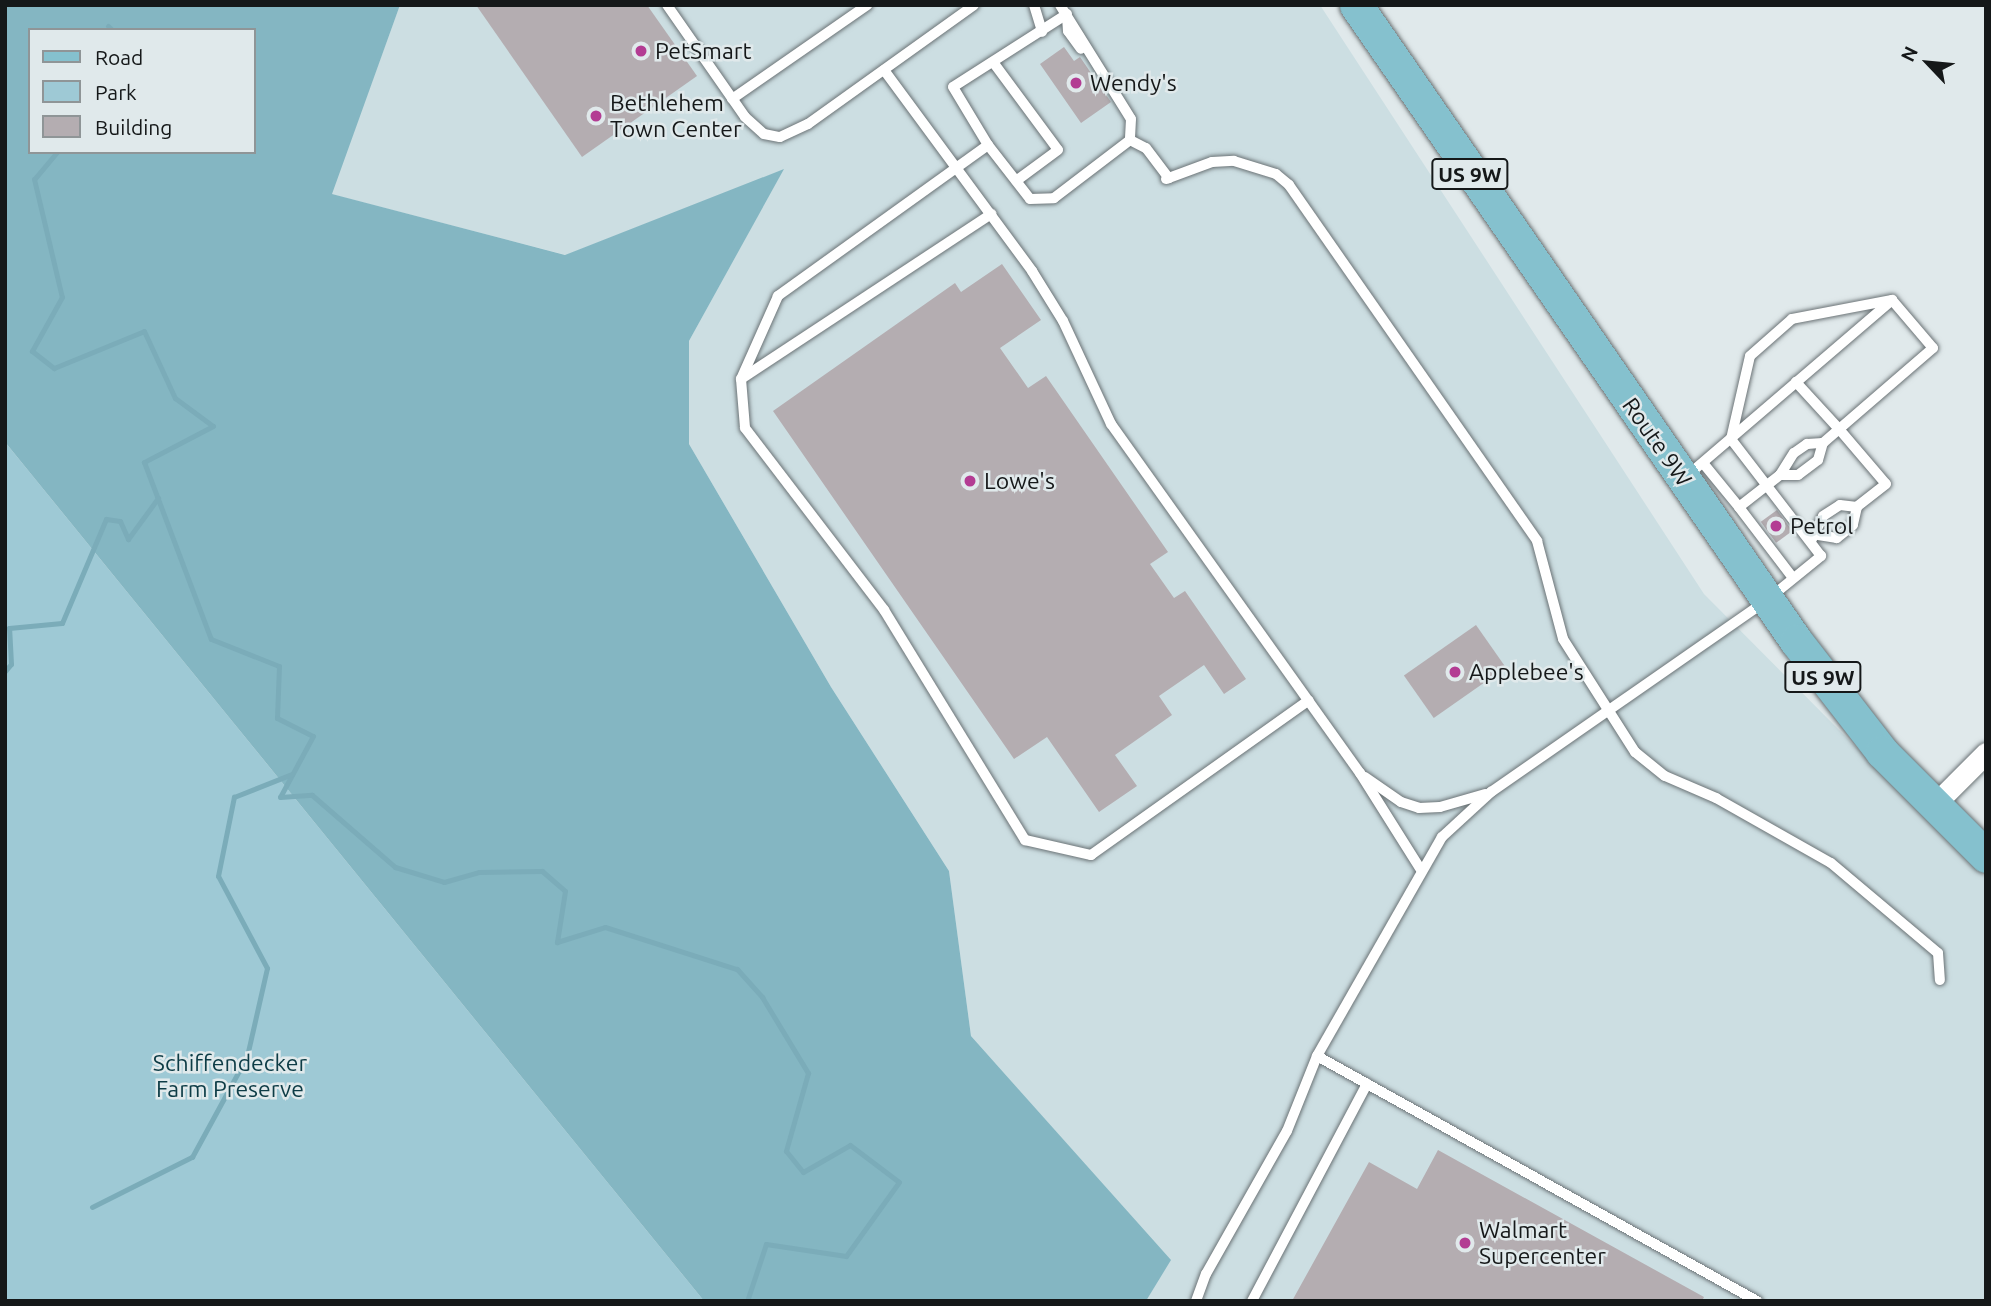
<!DOCTYPE html>
<style>
body{margin:0}
#map{position:relative;width:1991px;height:1306px;overflow:hidden;background:#e0e9eb;font-family:Ubuntu,sans-serif}
div>[style]{position:absolute}
[style*='--x']{left:calc(var(--x)*1px);top:calc(var(--y)*1px);width:calc(var(--w)*1px);rotate:calc(var(--a)*1deg)}
.built>*{inset:0;background:#ccdee2}
.green>*{inset:0;background:#9ec9d5}
.forest>*{inset:0;background:#84b6c2}
.stream>*{height:5px;margin:-2.5px;padding:0 2.5px;transform-origin:2.5px;border-radius:2.5px;background:#7bacb9}
.building>*{inset:0;background:#b4adb1;transform-origin:0 0}
.roads{filter:drop-shadow(0 0 2px #6b7376) drop-shadow(0 0 2px #6b7376)}
.lane>*{height:10px;margin:-5px;padding:0 5px;transform-origin:5px;border-radius:5px;background:#fff}
.street>*{height:21px;margin:-10.5px;padding:0 10.5px;transform-origin:10.5px;border-radius:10.5px;background:#fff}
.primary>*{height:33px;margin:-16.5px;padding:0 16.5px;transform-origin:16.5px;border-radius:16.5px;background:#85c1ce}
.dots>*{width:19px;height:19px;translate:-50% -50%;box-sizing:border-box;border:4px solid #e0e9eb;border-radius:50%}
span{translate:-50% -50%;white-space:nowrap;text-align:center;line-height:1.15;-webkit-text-stroke:5px #e0e9eb;paint-order:stroke}
.shield-label span{padding:2px 5px;background:#e0e9eb;border:2px solid;border-radius:5px;-webkit-text-stroke-width:0}
.shield-label{font-size:21px;color:#151819;font-weight:700}
.poi-label{font-size:23px;color:#151819}
.left{translate:0 -50%;text-align:left}
.street-label{font-size:23px;color:#151819}
.park-label{font-size:23px;color:#0d3c46}
.frame{position:absolute;inset:0;border:7px solid #151819;pointer-events:none}
.legend{position:absolute;left:28px;top:28px;width:228px;height:126px;box-sizing:border-box;background:#e0e9eb;border:2px solid #8f9597;margin:0;padding:9px 12px;list-style:none;font-size:21px;color:#151819}
.legend li{display:flex;align-items:center;gap:14px;height:35px}
.legend b{width:35px;border:2px solid #8f9597}
.north{position:absolute;left:1893px;top:28px;width:70px;height:70px;-webkit-text-stroke:5px #e0e9eb;paint-order:stroke;rotate:296deg;font-size:19px;font-weight:700;line-height:28px;text-align:center;color:#151819}
.north::after{content:'';display:block;margin:auto;width:24px;height:32px;background:#151819;clip-path:polygon(50% 0,100% 100%,50% 72%,0 100%)}
</style>
<div id="map">
<div class="built">
<div style="clip-path:polygon(400px 5px,1320px 5px,1704px 594px,1986px 878px,1986px 1301px,1146px 1301px,1170px 1260px,971px 1036px,949px 871px,831px 687px,689px 444px,689px 341px,783px 170px,566px 255px,331px 194px)"></div>
</div>
<div class="green">
<div style="clip-path:polygon(5px 442px,704px 1301px,5px 1301px)"></div>
</div>
<div class="forest">
<div style="clip-path:polygon(evenodd,5px 5px,400px 5px,332px 194px,565px 255px,784px 169px,689px 341px,689px 444px,831px 687px,949px 871px,971px 1036px,1171px 1260px,1146px 1301px,704px 1301px,5px 442px,5px 5px,30px 30px,254px 30px,254px 152px,30px 152px,30px 30px)"></div>
</div>
<div class="stream">
<div style="--x:108;--y:26;--w:6;--a:45"></div>
<div style="--x:57;--y:152;--w:35;--a:130"></div>
<div style="--x:34;--y:179;--w:121;--a:76.7"></div>
<div style="--x:62;--y:297;--w:62;--a:119.1"></div>
<div style="--x:32;--y:351;--w:28;--a:38"></div>
<div style="--x:54;--y:368;--w:97;--a:-22.3"></div>
<div style="--x:144;--y:331;--w:74;--a:65.2"></div>
<div style="--x:175;--y:398;--w:47;--a:36.4"></div>
<div style="--x:213;--y:426;--w:78;--a:152.4"></div>
<div style="--x:144;--y:462;--w:189;--a:69.3"></div>
<div style="--x:211;--y:639;--w:73;--a:21.7"></div>
<div style="--x:279;--y:666;--w:52;--a:92.2"></div>
<div style="--x:277;--y:718;--w:40;--a:26.6"></div>
<div style="--x:313;--y:736;--w:69;--a:118.4"></div>
<div style="--x:280;--y:797;--w:32;--a:-4"></div>
<div style="--x:312;--y:795;--w:110;--a:40.9"></div>
<div style="--x:395;--y:867;--w:51;--a:17"></div>
<div style="--x:444;--y:882;--w:36;--a:-16"></div>
<div style="--x:479;--y:872;--w:63;--a:-0.9"></div>
<div style="--x:542;--y:871;--w:30;--a:41"></div>
<div style="--x:565;--y:891;--w:52;--a:98.9"></div>
<div style="--x:557;--y:942;--w:50;--a:-17.4"></div>
<div style="--x:605;--y:927;--w:139;--a:17.7"></div>
<div style="--x:737;--y:969;--w:38;--a:48"></div>
<div style="--x:762;--y:997;--w:89;--a:58.8"></div>
<div style="--x:808;--y:1073;--w:81;--a:105.8"></div>
<div style="--x:786;--y:1151;--w:27;--a:51"></div>
<div style="--x:803;--y:1172;--w:54;--a:-29.9"></div>
<div style="--x:850;--y:1145;--w:61;--a:37.1"></div>
<div style="--x:899;--y:1182;--w:91;--a:125.6"></div>
<div style="--x:846;--y:1256;--w:81;--a:-171.5"></div>
<div style="--x:766;--y:1244;--w:60;--a:108.4"></div>
<div style="--x:5;--y:671;--w:9;--a:-49"></div>
<div style="--x:11;--y:664;--w:36;--a:-93"></div>
<div style="--x:9;--y:628;--w:53;--a:-5.4"></div>
<div style="--x:62;--y:623;--w:113;--a:-67.1"></div>
<div style="--x:106;--y:519;--w:14;--a:8"></div>
<div style="--x:120;--y:521;--w:20;--a:66"></div>
<div style="--x:128;--y:539;--w:51;--a:-53.8"></div>
<div style="--x:92;--y:1207;--w:112;--a:-26.6"></div>
<div style="--x:192;--y:1157;--w:115;--a:-61.4"></div>
<div style="--x:247;--y:1056;--w:90;--a:-77.2"></div>
<div style="--x:267;--y:968;--w:104;--a:-118"></div>
<div style="--x:218;--y:876;--w:81;--a:-78.6"></div>
<div style="--x:234;--y:797;--w:62;--a:-21.6"></div>
</div>
<div class="building">
<div style="clip-path:polygon(476px 5px,647px 5px,697px 76px,582px 157px)"></div>
<div style="clip-path:polygon(1064px 47px,1074px 61px,1080px 57px,1111px 102px,1081px 123px,1040px 64px)"></div>
<div style="clip-path:polygon(1002px 264px,1041px 320px,1000px 348px,1028px 388px,1046px 376px,1168px 552px,1150px 564px,1174px 598px,1185px 591px,1246px 679px,1224px 694px,1204px 665px,1159px 696px,1172px 715px,1115px 755px,1137px 786px,1099px 812px,1047px 737px,1014px 759px,773px 411px,955px 283px,961px 292px)"></div>
<div style="left:1777px;top:510px;width:26px;height:20px;rotate:54deg"></div>
<div style="left:1476px;top:625px;width:52px;height:88px;rotate:55deg"></div>
<div style="clip-path:polygon(1438px 1150px,1704px 1297px,1702px 1301px,1292px 1301px,1369px 1162px,1417px 1189px)"></div>
</div>
<div class="roads">
<div class="lane">
<div style="--x:667;--y:5;--w:136;--a:55.1"></div>
<div style="--x:745;--y:117;--w:25;--a:42"></div>
<div style="--x:764;--y:134;--w:16;--a:11"></div>
<div style="--x:780;--y:137;--w:31;--a:-25"></div>
<div style="--x:808;--y:124;--w:204;--a:-35.6"></div>
<div style="--x:1034;--y:5;--w:28;--a:73"></div>
<div style="--x:1060;--y:5;--w:134;--a:58.1"></div>
<div style="--x:1131;--y:119;--w:21;--a:93"></div>
<div style="--x:1067;--y:14;--w:135;--a:147.4"></div>
<div style="--x:953;--y:87;--w:68;--a:58.9"></div>
<div style="--x:988;--y:145;--w:259;--a:144.3"></div>
<div style="--x:778;--y:296;--w:91;--a:114"></div>
<div style="--x:741;--y:379;--w:49;--a:85.3"></div>
<div style="--x:745;--y:428;--w:229;--a:52.6"></div>
<div style="--x:884;--y:610;--w:270;--a:58.5"></div>
<div style="--x:1025;--y:840;--w:68;--a:12.8"></div>
<div style="--x:1091;--y:855;--w:267;--a:-35.4"></div>
<div style="--x:1067;--y:17;--w:14;--a:86"></div>
<div style="--x:1068;--y:31;--w:22;--a:54"></div>
<div style="--x:993;--y:62;--w:109;--a:53.5"></div>
<div style="--x:1058;--y:150;--w:52;--a:143.6"></div>
<div style="--x:884;--y:70;--w:250;--a:53.6"></div>
<div style="--x:1032;--y:271;--w:59;--a:58.2"></div>
<div style="--x:1063;--y:321;--w:114;--a:65"></div>
<div style="--x:1111;--y:424;--w:429;--a:54.5"></div>
<div style="--x:1360;--y:773;--w:115;--a:57.8"></div>
<div style="--x:732;--y:99;--w:165;--a:-34.8"></div>
<div style="--x:988;--y:145;--w:68;--a:52.1"></div>
<div style="--x:1030;--y:199;--w:24;--a:-2"></div>
<div style="--x:1054;--y:198;--w:96;--a:-37.3"></div>
<div style="--x:1130;--y:140;--w:18;--a:27"></div>
<div style="--x:1146;--y:148;--w:38;--a:53"></div>
<div style="--x:1166;--y:179;--w:49;--a:-20.3"></div>
<div style="--x:1212;--y:162;--w:22;--a:-3"></div>
<div style="--x:1234;--y:161;--w:44;--a:17.2"></div>
<div style="--x:1276;--y:174;--w:17;--a:40"></div>
<div style="--x:1289;--y:185;--w:434;--a:55.1"></div>
<div style="--x:1537;--y:541;--w:101;--a:75.1"></div>
<div style="--x:1563;--y:639;--w:134;--a:57.5"></div>
<div style="--x:1635;--y:752;--w:38;--a:39"></div>
<div style="--x:1665;--y:776;--w:56;--a:23.3"></div>
<div style="--x:1716;--y:798;--w:132;--a:29.5"></div>
<div style="--x:1831;--y:863;--w:140;--a:40.1"></div>
<div style="--x:1938;--y:953;--w:27;--a:86"></div>
<div style="--x:741;--y:379;--w:300;--a:-33.4"></div>
<div style="--x:1703;--y:463;--w:57;--a:50.7"></div>
<div style="--x:1688;--y:475;--w:269;--a:-40.6"></div>
<div style="--x:1892;--y:300;--w:63;--a:49.5"></div>
<div style="--x:1933;--y:348;--w:124;--a:139.2"></div>
<div style="--x:1839;--y:429;--w:72;--a:49.5"></div>
<div style="--x:1886;--y:484;--w:37;--a:142"></div>
<div style="--x:1857;--y:507;--w:18;--a:103"></div>
<div style="--x:1853;--y:525;--w:21;--a:141"></div>
<div style="--x:1837;--y:538;--w:19;--a:-171"></div>
<div style="--x:1780;--y:475;--w:18;--a:0"></div>
<div style="--x:1798;--y:475;--w:25;--a:-37"></div>
<div style="--x:1818;--y:460;--w:18;--a:-74"></div>
<div style="--x:1823;--y:443;--w:21;--a:-41"></div>
<div style="--x:1839;--y:429;--w:64;--a:-132.5"></div>
<div style="--x:1812;--y:539;--w:25;--a:-64"></div>
<div style="--x:1823;--y:516;--w:20;--a:-33"></div>
<div style="--x:1840;--y:505;--w:17;--a:7"></div>
<div style="--x:1793;--y:578;--w:89;--a:-127.3"></div>
<div style="--x:1739;--y:507;--w:52;--a:-38"></div>
<div style="--x:1780;--y:475;--w:26;--a:-58"></div>
<div style="--x:1794;--y:453;--w:16;--a:-35"></div>
<div style="--x:1807;--y:444;--w:16;--a:-4"></div>
<div style="--x:1365;--y:777;--w:44;--a:34.8"></div>
<div style="--x:1401;--y:802;--w:19;--a:18"></div>
<div style="--x:1419;--y:808;--w:21;--a:-3"></div>
<div style="--x:1440;--y:807;--w:47;--a:-16.1"></div>
<div style="--x:1317;--y:1056;--w:504;--a:29.11"></div>
<div style="--x:1196;--y:1301;--w:29;--a:-70"></div>
<div style="--x:1206;--y:1274;--w:164;--a:-60.5"></div>
<div style="--x:1287;--y:1131;--w:81;--a:-68.2"></div>
<div style="--x:1317;--y:1056;--w:252;--a:-60.3"></div>
<div style="--x:1442;--y:837;--w:67;--a:-42.6"></div>
<div style="--x:1491;--y:792;--w:336;--a:-34.8"></div>
<div style="--x:1767;--y:600;--w:70;--a:-39.2"></div>
<div style="--x:1821;--y:556;--w:148;--a:-127.6"></div>
<div style="--x:1731;--y:439;--w:85;--a:-77.1"></div>
<div style="--x:1750;--y:356;--w:56;--a:-41.4"></div>
<div style="--x:1792;--y:319;--w:102;--a:-10.8"></div>
<div style="--x:1252;--y:1301;--w:246;--a:-62.1"></div>
</div>
<div class="street">
<div style="--x:1933;--y:806;--w:75;--a:-45"></div>
</div>
<div class="primary">
<div style="--x:1356;--y:5;--w:773;--a:55.32"></div>
<div style="--x:1796;--y:641;--w:140;--a:52.2"></div>
<div style="--x:1882;--y:752;--w:147;--a:45"></div>
</div>
</div>
<div class="dots">
<div style="left:641px;top:51px;background:#b33c93"></div>
<div style="left:1076px;top:83px;background:#b33c93"></div>
<div style="left:596px;top:116px;background:#b33c93"></div>
<div style="left:970px;top:481px;background:#b33c93"></div>
<div style="left:1776px;top:526px;background:#b33c93"></div>
<div style="left:1455px;top:672px;background:#b33c93"></div>
<div style="left:1465px;top:1243px;background:#b33c93"></div>
</div>
<div class="shield-label">
<span style="left:1470px;top:174px">US 9W</span>
<span style="left:1823px;top:677px">US 9W</span>
</div>
<div class="poi-label">
<span class="left" style="left:655px;top:51px">PetSmart</span>
<span class="left" style="left:1090px;top:83px">Wendy's</span>
<span class="left" style="left:610px;top:116px">Bethlehem<br>Town Center</span>
<span class="left" style="left:984px;top:481px">Lowe's</span>
<span class="left" style="left:1790px;top:526px">Petrol</span>
<span class="left" style="left:1469px;top:672px">Applebee's</span>
<span class="left" style="left:1479px;top:1243px">Walmart<br>Supercenter</span>
</div>
<div class="street-label">
<span style="left:1657px;top:442px;rotate:55deg">Route 9W</span>
</div>
<div class="park-label">
<span style="left:230px;top:1076px">Schiffendecker<br>Farm Preserve</span>
</div>
<div class="frame"></div>
<ul class="legend">
<li><b style="height:9px;background:#85c1ce"></b>Road</li>
<li><b style="height:19px;background:#9ec9d5"></b>Park</li>
<li><b style="height:19px;background:#b4adb1"></b>Building</li>
</ul>
<div class="north">N</div>
</div>
